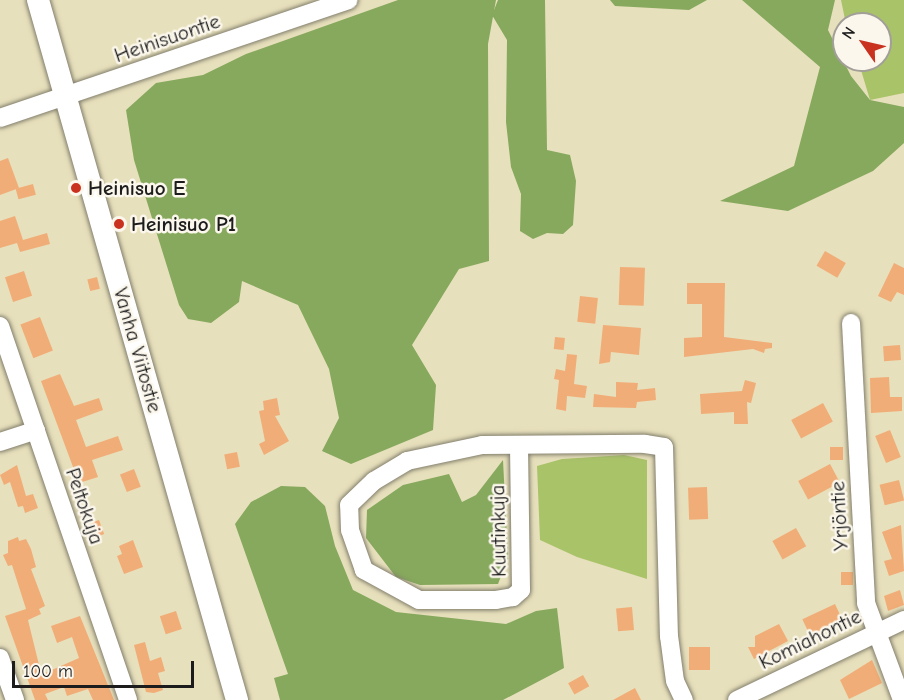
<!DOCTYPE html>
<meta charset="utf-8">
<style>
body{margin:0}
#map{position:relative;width:904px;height:700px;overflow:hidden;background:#e7e0bc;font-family:"Comic Neue",sans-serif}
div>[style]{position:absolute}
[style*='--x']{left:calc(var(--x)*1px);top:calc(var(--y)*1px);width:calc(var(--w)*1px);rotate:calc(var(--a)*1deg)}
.green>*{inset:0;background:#a9c369}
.forest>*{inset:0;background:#86a95d}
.building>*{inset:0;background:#f1ad77;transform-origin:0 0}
.roads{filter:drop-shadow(0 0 2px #827e6c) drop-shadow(0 0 2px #827e6c)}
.minor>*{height:18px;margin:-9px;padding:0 9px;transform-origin:9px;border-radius:9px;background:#fff}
.major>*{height:22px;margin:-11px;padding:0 11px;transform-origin:11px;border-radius:11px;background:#fff}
.dots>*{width:16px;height:16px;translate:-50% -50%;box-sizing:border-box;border:3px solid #fbf7ec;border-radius:50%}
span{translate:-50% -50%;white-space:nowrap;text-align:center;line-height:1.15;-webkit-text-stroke:5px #fbf7ec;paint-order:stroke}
.street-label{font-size:21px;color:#1c1c1c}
.poi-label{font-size:21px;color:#1c1c1c;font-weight:700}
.left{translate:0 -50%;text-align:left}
.north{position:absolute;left:832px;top:12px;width:60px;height:60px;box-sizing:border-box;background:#fbf7ec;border:2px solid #a29f99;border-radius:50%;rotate:304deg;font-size:16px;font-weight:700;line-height:24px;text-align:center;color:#1c1c1c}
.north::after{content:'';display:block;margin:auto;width:21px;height:27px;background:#c8321e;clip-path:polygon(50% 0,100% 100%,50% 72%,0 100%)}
.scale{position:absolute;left:12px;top:661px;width:182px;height:27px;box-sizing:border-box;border:3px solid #1c1c1c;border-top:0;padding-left:8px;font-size:18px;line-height:21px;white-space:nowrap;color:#1c1c1c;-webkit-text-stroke:4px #fbf7ec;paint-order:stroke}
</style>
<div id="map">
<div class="green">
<div style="clip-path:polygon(841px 0,904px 0,904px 93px,870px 100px,858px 60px,880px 60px,880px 24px,846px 24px)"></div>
<div style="clip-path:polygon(624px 455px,647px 460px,647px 579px,577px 557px,540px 540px,537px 466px,562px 459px)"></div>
</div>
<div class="forest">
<div style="clip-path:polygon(398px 0,496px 0,488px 44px,489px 261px,459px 269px,412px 345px,436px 385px,433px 430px,351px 464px,322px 451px,339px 418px,329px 369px,298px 305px,242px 281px,239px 302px,211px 323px,188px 319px,179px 305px,134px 160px,126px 110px,156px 83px,203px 75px,246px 54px)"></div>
<div style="clip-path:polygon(498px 0,545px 0,547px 150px,570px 155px,576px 181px,573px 225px,563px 234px,547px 233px,533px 239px,520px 231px,521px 194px,511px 167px,506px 122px,507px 40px,492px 15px)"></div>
<div style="clip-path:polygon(610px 0,707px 0,689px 10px,615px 6px)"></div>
<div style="clip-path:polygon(742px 0,835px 0,828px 30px,851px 76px,870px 100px,904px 107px,904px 143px,873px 171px,788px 211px,720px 201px,794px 166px,820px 67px)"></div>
<div style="clip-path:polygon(503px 460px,508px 558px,498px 584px,420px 585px,396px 577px,366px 538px,367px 510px,403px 485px,449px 474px,462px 502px,476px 495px)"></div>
<div style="clip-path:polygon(281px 486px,305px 487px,325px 506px,335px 546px,353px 590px,396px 612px,506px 624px,536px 611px,557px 608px,564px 668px,503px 700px,280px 700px,274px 678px,288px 674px,235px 524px,251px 502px)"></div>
</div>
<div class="building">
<div style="clip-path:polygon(8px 158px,19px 188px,0 195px,0 161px)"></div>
<div style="left:33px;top:184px;width:11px;height:18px;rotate:75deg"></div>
<div style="clip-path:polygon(15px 216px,23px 240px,47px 233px,50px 244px,20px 252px,17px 243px,0 248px,0 221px)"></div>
<div style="left:825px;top:251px;width:24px;height:17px;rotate:30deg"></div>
<div style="clip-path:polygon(894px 263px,904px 268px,904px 295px,897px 292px,891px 302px,878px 296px)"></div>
<div style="left:620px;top:267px;width:25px;height:38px;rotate:2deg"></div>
<div style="left:24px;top:271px;width:26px;height:20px;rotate:72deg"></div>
<div style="left:97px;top:277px;width:12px;height:10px;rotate:76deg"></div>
<div style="clip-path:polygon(687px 283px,725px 283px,724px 337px,772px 343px,772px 348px,765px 349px,764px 353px,753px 349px,684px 357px,684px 338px,702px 337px,702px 304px,687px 304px)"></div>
<div style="left:580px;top:296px;width:18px;height:26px;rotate:6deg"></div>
<div style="left:40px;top:317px;width:36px;height:21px;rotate:69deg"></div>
<div style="clip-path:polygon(603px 325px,641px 328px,639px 355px,611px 352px,610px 362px,599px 364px)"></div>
<div style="left:555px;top:337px;width:10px;height:12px;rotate:6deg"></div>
<div style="left:900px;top:345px;width:15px;height:17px;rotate:86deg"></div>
<div style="clip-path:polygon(567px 354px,577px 355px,574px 384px,587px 386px,585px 398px,567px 396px,566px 411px,556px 409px,559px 380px,554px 379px,556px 369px,565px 371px)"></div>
<div style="clip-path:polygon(60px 374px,74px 406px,99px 398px,103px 410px,76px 420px,86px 447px,118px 436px,123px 450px,92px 460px,98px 477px,79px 483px,41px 381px)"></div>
<div style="clip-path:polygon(889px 377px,890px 397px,902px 397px,902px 411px,871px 413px,870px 378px)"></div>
<div style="clip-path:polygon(745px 380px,756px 383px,751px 403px,747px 402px,748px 424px,734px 424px,734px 412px,701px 414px,700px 394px,742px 391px)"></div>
<div style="clip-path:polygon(616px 382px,638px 383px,637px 390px,655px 388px,656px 400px,637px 402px,636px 408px,593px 407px,594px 394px,616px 397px)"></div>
<div style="clip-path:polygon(277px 398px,280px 415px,275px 416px,289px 441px,264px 455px,259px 444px,265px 441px,259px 411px,264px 410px,263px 401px)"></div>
<div style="left:823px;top:403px;width:21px;height:36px;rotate:62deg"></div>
<div style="left:890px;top:430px;width:29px;height:16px;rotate:68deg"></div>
<div style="left:830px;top:447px;width:13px;height:13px"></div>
<div style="left:237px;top:452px;width:15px;height:13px;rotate:79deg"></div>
<div style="left:830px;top:464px;width:21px;height:36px;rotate:62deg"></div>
<div style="clip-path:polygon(17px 465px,26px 496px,33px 494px,38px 508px,25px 513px,23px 506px,18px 507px,10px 482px,4px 485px,0 475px)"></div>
<div style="left:134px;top:469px;width:19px;height:15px;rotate:69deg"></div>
<div style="left:899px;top:480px;width:21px;height:20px;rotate:76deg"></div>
<div style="left:707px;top:487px;width:32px;height:19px;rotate:88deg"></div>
<div style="left:99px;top:520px;width:15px;height:9px;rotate:70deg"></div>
<div style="clip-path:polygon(901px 525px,904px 571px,889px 576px,884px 561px,892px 559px,882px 532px)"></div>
<div style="left:796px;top:528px;width:21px;height:27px;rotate:61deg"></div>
<div style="clip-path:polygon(18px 537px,19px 541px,26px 539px,31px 549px,36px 567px,31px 569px,45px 606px,39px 609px,41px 614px,28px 620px,40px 669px,43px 668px,45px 673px,79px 658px,72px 637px,57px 643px,51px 626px,80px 616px,114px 700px,93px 700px,88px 689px,67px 696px,64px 687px,45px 694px,48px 700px,35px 700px,5px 616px,26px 609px,12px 565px,8px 566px,3px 555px,8px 553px,8px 541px)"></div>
<div style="clip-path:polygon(133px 540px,143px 567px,124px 574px,117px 556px,122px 554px,119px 546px)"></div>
<div style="left:841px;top:572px;width:12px;height:13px"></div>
<div style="clip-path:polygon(900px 590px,904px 605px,888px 611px,884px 596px)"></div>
<div style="left:835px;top:604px;width:21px;height:36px;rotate:65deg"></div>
<div style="left:632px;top:607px;width:23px;height:16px;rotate:85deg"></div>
<div style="left:176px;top:611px;width:19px;height:17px;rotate:72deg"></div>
<div style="clip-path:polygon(779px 624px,788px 641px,754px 659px,748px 647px,755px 647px,755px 636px)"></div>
<div style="clip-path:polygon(145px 642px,150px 661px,161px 657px,165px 671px,158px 673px,163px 690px,154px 693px,146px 692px,134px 645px)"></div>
<div style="left:689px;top:647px;width:21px;height:23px"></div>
<div style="clip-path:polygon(872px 660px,882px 683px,849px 699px,840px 680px)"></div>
<div style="left:583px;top:675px;width:13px;height:17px;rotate:61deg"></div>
<div style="clip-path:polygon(635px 688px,641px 700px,613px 700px)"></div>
</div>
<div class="roads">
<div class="minor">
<div style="--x:0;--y:118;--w:368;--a:-18.7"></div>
<div style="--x:851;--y:323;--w:280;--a:86.9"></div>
<div style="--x:866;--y:603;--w:103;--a:69.6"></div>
<div style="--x:0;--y:326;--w:395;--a:71.1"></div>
<div style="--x:0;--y:442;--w:38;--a:-18"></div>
<div style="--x:519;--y:446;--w:144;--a:89.2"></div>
<div style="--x:521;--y:590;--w:11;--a:139"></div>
<div style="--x:513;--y:597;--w:17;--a:170"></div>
<div style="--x:496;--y:600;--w:77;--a:180"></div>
<div style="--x:419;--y:600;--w:63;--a:-151.4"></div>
<div style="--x:364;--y:570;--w:42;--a:-109.3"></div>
<div style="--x:350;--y:530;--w:25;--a:-92"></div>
<div style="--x:349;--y:505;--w:35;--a:-44"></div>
<div style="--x:374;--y:481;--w:39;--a:-31"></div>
<div style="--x:407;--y:461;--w:77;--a:-12"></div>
<div style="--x:482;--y:445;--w:163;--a:-0.4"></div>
<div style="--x:645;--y:444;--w:19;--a:9"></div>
<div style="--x:664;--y:447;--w:189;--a:88.5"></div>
<div style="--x:669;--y:636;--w:45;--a:82.4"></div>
<div style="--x:675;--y:681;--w:21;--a:65"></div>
<div style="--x:0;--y:658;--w:45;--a:70.3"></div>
<div style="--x:737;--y:700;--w:185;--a:-25.6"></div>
</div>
<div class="major">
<div style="--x:38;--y:0;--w:728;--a:74.13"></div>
</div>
</div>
<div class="dots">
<div style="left:76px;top:188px;background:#c8321e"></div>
<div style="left:119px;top:224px;background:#c8321e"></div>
</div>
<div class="street-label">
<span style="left:167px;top:38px;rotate:-19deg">Heinisuontie</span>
<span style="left:138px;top:350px;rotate:74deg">Vanha Viitostie</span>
<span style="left:85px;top:506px;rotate:71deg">Peltokuja</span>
<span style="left:839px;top:516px;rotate:-93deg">Yrjöntie</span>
<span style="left:498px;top:531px;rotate:-91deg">Kuutinkuja</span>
<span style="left:810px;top:639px;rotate:-26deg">Komiahontie</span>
</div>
<div class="poi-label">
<span class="left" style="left:88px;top:188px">Heinisuo E</span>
<span class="left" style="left:131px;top:224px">Heinisuo P1</span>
</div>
<div class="north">N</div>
<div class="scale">100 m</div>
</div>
